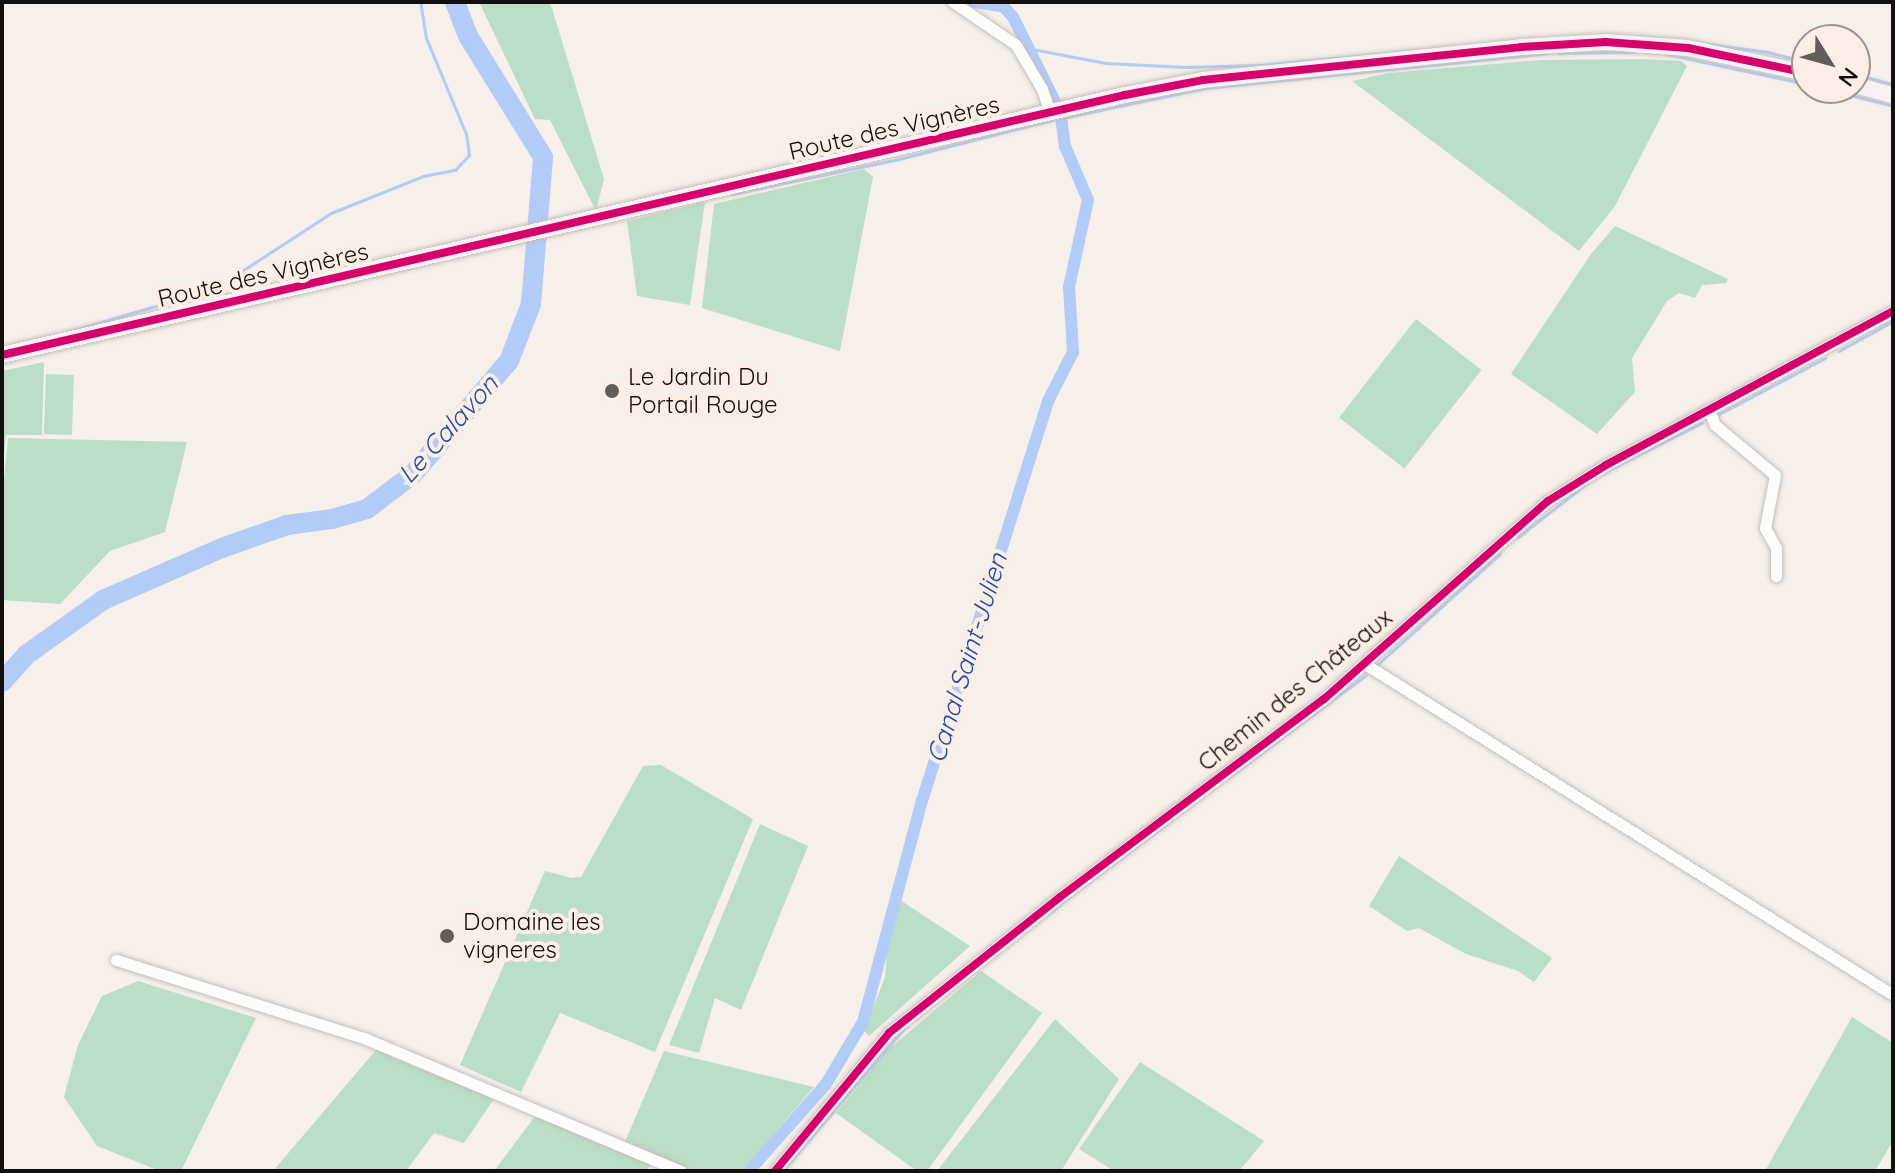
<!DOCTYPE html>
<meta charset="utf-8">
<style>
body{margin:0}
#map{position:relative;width:1895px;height:1173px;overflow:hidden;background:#f6efea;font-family:Quicksand,sans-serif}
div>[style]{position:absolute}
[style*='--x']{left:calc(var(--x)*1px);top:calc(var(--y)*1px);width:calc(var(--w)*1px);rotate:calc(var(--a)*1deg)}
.green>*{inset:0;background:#bbdec6;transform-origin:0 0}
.stream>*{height:3px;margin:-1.5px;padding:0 1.5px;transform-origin:1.5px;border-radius:1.5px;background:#b2cbf7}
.canal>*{height:12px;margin:-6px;padding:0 6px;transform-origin:6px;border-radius:6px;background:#b2cbf7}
.river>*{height:20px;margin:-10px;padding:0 10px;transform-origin:10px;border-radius:10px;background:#b2cbf7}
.roads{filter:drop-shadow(0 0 2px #c4bfbb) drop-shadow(0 0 2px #c4bfbb)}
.street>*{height:11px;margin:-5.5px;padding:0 5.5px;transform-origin:5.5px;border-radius:5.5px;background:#fefdfc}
.secondary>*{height:16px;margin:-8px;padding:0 8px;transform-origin:8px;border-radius:8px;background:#f7f2f1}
.cycleway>*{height:8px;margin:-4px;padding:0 4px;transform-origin:4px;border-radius:4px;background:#d6006c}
.dots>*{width:22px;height:22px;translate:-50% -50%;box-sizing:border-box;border:4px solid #fceee4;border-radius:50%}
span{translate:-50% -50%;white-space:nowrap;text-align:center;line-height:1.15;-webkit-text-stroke:8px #fceee4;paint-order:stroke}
.street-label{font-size:24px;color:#130f0c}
.poi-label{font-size:24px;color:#130f0c}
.left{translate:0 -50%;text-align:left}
.water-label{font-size:26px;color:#194eaa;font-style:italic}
.frame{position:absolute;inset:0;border:4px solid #130f0c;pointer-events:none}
.north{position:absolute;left:1791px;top:24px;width:80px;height:80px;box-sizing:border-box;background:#fceee4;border:2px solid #9f958e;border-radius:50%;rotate:127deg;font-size:22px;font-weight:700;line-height:32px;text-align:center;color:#130f0c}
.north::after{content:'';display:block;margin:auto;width:28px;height:36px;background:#625d5a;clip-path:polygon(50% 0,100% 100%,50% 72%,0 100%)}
</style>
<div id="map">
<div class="green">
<div style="clip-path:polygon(479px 2px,550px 2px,604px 179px,596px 211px,550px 120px,535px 119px)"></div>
<div style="clip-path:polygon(1641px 59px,1681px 61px,1687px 66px,1615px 206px,1579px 251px,1352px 81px,1389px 73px,1542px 60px)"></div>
<div style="clip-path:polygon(864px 169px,873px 177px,840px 351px,702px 308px,714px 204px)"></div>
<div style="clip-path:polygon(705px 202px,690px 305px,637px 296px,627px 221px)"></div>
<div style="clip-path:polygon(1615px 226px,1728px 279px,1726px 283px,1702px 285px,1695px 298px,1679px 293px,1667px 301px,1632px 358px,1635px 392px,1597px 434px,1511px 374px,1591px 254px)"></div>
<div style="left:1416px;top:319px;width:83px;height:125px;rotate:38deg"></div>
<div style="clip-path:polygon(44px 362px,42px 435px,6px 435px,2px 476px,2px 371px)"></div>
<div style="left:46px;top:374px;width:28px;height:60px;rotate:2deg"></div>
<div style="clip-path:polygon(8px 438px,187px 442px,165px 532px,110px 551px,60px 604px,2px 600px,2px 500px)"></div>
<div style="clip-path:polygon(661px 765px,753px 819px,655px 1052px,560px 1013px,521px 1092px,460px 1065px,545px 871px,572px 878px,581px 877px,643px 766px)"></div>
<div style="clip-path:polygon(760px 824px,808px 846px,741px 1010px,715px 998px,699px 1053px,669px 1045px)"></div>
<div style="clip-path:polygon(1399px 856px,1552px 958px,1534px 982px,1518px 971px,1466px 954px,1419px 928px,1407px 931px,1369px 906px)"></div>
<div style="clip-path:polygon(900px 900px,970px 946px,869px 1036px,864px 1031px,885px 977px,888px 938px)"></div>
<div style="clip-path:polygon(981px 971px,1042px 1013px,927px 1171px,917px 1171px,836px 1113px,889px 1049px)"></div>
<div style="clip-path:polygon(138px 981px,256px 1018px,181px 1171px,160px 1171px,97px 1146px,64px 1097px,78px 1045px,102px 996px)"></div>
<div style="clip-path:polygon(1852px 1017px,1893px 1043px,1893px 1141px,1875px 1171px,1765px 1171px)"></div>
<div style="clip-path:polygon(1055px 1019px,1119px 1079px,1061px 1171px,937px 1171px)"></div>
<div style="clip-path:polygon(376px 1050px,494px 1099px,464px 1143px,434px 1133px,406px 1171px,273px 1171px)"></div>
<div style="clip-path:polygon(664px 1051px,814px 1087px,742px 1171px,690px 1171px,624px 1144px)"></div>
<div style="clip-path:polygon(1140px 1062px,1264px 1141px,1239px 1171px,1114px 1171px,1079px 1149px)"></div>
<div style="clip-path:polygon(536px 1115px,651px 1165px,646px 1171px,494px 1171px)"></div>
</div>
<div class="stream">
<div style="--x:1637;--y:36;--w:24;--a:5"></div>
<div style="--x:1561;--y:37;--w:16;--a:-4"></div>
<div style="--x:1708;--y:44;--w:61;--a:7.6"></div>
<div style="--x:1768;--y:52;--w:40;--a:14.4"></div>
<div style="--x:1032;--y:49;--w:75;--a:10.7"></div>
<div style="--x:1106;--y:63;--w:80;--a:2.9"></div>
<div style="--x:1186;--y:67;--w:77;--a:-1.5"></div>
<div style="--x:1263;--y:65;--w:176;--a:-5.5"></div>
<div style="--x:1558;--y:53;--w:77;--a:-0.7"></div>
<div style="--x:1666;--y:54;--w:144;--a:12"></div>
<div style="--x:1855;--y:74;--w:39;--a:15"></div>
<div style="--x:1823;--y:88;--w:72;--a:14.4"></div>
<div style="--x:1067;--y:117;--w:141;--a:-11.9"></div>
<div style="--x:1205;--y:88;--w:344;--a:-5.8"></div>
<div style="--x:732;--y:194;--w:171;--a:-11.8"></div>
<div style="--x:899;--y:159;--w:158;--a:-14.3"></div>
<div style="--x:64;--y:333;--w:148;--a:-16.5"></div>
<div style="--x:206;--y:291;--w:21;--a:-25"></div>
<div style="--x:225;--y:282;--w:126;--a:-33.1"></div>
<div style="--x:331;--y:213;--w:99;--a:-21.9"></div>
<div style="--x:423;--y:176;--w:33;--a:-11"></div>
<div style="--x:455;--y:170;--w:21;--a:-47"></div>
<div style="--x:469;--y:155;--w:21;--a:-98"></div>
<div style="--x:466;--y:134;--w:104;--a:-112.6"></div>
<div style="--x:426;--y:38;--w:36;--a:-99"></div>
<div style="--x:1839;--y:351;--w:62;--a:-29.1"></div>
<div style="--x:1719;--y:414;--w:120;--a:-27.8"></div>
<div style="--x:1604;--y:472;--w:110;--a:-26.6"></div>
<div style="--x:1518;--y:537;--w:88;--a:-38"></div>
<div style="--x:1377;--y:665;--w:166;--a:-42.1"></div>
<div style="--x:1230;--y:776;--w:169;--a:-36.6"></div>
<div style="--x:1076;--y:891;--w:112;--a:-36.7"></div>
<div style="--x:1048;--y:914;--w:28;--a:-39"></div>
<div style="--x:782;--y:1171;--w:192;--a:-49.4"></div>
</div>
<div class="canal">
<div style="--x:974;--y:2;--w:30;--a:9"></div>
<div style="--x:1004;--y:7;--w:13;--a:48"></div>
<div style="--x:1013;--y:17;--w:99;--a:63.7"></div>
<div style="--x:749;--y:1171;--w:116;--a:-48.5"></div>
<div style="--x:826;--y:1084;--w:72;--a:-59.2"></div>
<div style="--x:863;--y:1022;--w:229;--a:-75.1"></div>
<div style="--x:922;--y:801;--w:419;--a:-72.5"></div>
<div style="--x:1048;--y:401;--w:55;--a:-63"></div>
<div style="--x:1073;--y:352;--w:65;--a:-93.5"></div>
<div style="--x:1069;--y:287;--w:89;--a:-77.7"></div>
<div style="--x:1088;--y:200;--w:59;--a:-113.1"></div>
<div style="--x:1065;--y:146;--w:28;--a:-98"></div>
</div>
<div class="river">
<div style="--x:2;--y:682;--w:36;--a:-48"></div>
<div style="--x:26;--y:655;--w:95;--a:-35.5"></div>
<div style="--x:103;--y:600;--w:130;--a:-23.6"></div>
<div style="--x:222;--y:548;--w:69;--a:-19.5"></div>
<div style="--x:287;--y:525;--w:45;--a:-7.6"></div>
<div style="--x:332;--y:519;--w:36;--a:-16"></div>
<div style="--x:367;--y:509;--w:58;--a:-37.3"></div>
<div style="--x:413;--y:474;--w:148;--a:-49.7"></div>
<div style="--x:509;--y:361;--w:61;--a:-68.9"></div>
<div style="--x:531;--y:304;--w:147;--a:-85.3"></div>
<div style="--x:543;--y:157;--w:142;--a:-121.8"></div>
<div style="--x:468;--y:36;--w:36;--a:-111"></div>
</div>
<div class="roads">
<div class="street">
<div style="--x:953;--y:2;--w:76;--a:34.3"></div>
<div style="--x:1016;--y:45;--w:51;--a:59.4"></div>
<div style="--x:1042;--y:89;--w:24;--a:71"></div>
<div style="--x:1709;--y:410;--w:16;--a:68"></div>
<div style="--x:1715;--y:425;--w:78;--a:39.8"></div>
<div style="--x:1775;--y:475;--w:54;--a:100.7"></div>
<div style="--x:1765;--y:528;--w:23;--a:61"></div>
<div style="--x:1776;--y:548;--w:28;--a:90"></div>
<div style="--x:1365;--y:664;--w:623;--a:32.08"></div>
<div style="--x:116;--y:960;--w:260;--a:17.5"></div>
<div style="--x:364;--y:1038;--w:344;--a:22.8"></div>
<div style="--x:775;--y:1171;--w:179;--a:-50.4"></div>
<div style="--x:889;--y:1033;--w:218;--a:-38.5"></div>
<div style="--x:1060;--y:897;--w:330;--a:-36.9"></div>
<div style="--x:1324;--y:699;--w:299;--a:-41.5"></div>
<div style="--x:1548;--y:501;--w:68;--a:-31.8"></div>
<div style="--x:1606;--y:465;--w:326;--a:-28.2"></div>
</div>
<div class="secondary">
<div style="--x:1855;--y:85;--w:39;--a:15"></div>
<div style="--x:2;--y:355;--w:1153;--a:-13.04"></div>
<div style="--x:1125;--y:95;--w:79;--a:-10.9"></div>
<div style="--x:1203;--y:80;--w:320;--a:-5.9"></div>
<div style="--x:1521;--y:47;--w:85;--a:-3.4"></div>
<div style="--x:1606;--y:42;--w:82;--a:4.2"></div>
<div style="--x:1688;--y:48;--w:122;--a:11.9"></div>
</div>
</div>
<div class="cycleway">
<div style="--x:2;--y:355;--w:1153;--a:-13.04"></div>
<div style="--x:1125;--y:95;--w:79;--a:-10.9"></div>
<div style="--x:1203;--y:80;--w:320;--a:-5.9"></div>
<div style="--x:1521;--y:47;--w:85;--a:-3.4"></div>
<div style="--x:1606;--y:42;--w:82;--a:4.2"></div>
<div style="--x:1688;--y:48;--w:122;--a:11.9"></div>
<div style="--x:775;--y:1171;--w:179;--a:-50.4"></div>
<div style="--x:889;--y:1033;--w:218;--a:-38.5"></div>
<div style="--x:1060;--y:897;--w:330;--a:-36.9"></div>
<div style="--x:1324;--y:699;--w:299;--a:-41.5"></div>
<div style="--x:1548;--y:501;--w:68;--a:-31.8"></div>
<div style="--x:1606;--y:465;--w:326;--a:-28.2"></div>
</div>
<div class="dots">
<div style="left:612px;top:391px;background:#625d5a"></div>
<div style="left:447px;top:936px;background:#625d5a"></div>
</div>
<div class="street-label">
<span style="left:894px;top:128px;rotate:-13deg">Route des Vignères</span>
<span style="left:263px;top:275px;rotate:-13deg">Route des Vignères</span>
<span style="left:1295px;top:690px;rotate:-39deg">Chemin des Châteaux</span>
</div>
<div class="poi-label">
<span class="left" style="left:628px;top:391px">Le Jardin Du<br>Portail Rouge</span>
<span class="left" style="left:463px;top:936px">Domaine les<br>vigneres</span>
</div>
<div class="water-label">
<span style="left:448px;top:429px;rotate:-48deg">Le Calavon</span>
<span style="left:967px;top:658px;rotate:-73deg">Canal Saint-Julien</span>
</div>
<div class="frame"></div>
<div class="north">N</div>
</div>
